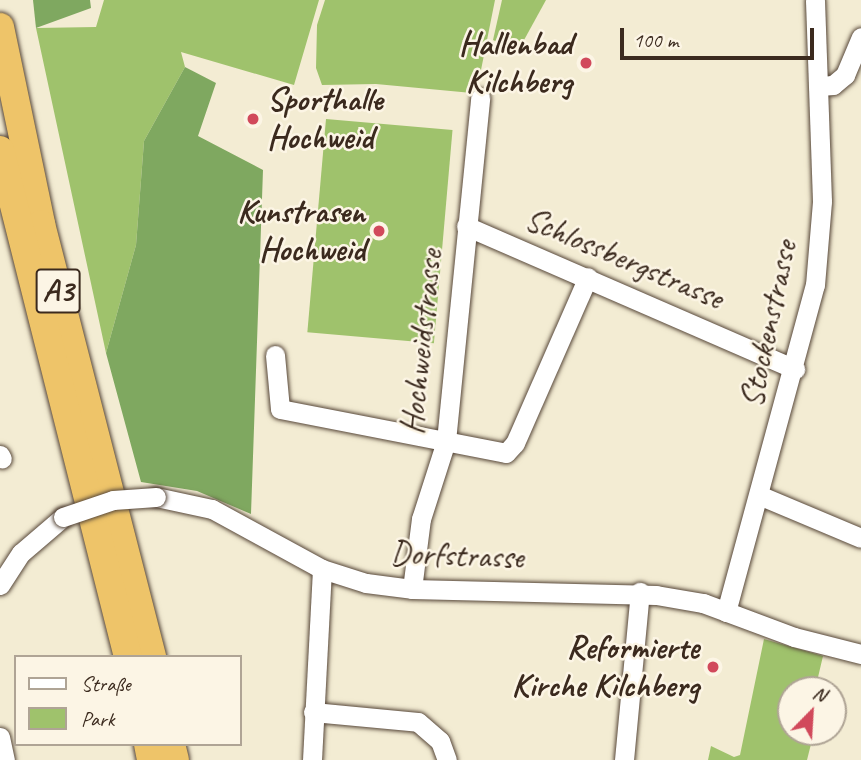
<!DOCTYPE html>
<meta charset="utf-8">
<style>
body{margin:0}
#map{position:relative;width:861px;height:760px;overflow:hidden;background:#f3ecd3;font-family:Caveat,sans-serif}
div>[style]{position:absolute}
[style*='--x']{left:calc(var(--x)*1px);top:calc(var(--y)*1px);width:calc(var(--w)*1px);rotate:calc(var(--a)*1deg)}
.green>*{inset:0;background:#9fc26c;transform-origin:0 0}
.forest>*{inset:0;background:#7fa860}
.roads{filter:drop-shadow(0 0 2px #574739) drop-shadow(0 0 2px #574739)}
.minor>*{height:19px;margin:-9.5px;padding:0 9.5px;transform-origin:9.5px;border-radius:9.5px;background:#fff}
.highway>*{height:28px;margin:-14px;padding:0 14px;transform-origin:14px;border-radius:14px;background:#eec469}
.bridges{filter:drop-shadow(0 0 2px #574739) drop-shadow(0 0 2px #574739)}
.minor-bridge>*{height:19px;margin:-9.5px;padding:0 9.5px;transform-origin:9.5px;border-radius:9.5px;background:#fff}
.dots>*{width:19px;height:19px;translate:-50% -50%;box-sizing:border-box;border:4px solid #fcf5e5;border-radius:50%}
span{translate:-50% -50%;white-space:nowrap;text-align:center;line-height:1.15;-webkit-text-stroke:5px #fcf5e5;paint-order:stroke}
.shield-label span{padding:2px 5px;background:#fcf5e5;border:2px solid;border-radius:5px;-webkit-text-stroke-width:0}
.shield-label{font-size:32px;color:#3b2a1e;font-weight:700}
.poi-label{font-size:33px;color:#3b2a1e;font-weight:700}
.right{translate:-100% -50%;text-align:right}
.left{translate:0 -50%;text-align:left}
.street-label{font-size:33px;color:#3b2a1e}
.legend{position:absolute;left:14px;top:655px;width:228px;height:91px;box-sizing:border-box;background:#fcf5e5;border:2px solid #afa495;margin:0;padding:9px 12px;list-style:none;font-size:21px;color:#3b2a1e}
.legend li{display:flex;align-items:center;gap:14px;height:35px}
.legend b{width:35px;border:2px solid #afa495}
.north{position:absolute;left:777px;top:676px;width:70px;height:70px;box-sizing:border-box;background:#fcf5e5;border:2px solid #afa495;border-radius:50%;rotate:24deg;font-size:19px;font-weight:700;line-height:28px;text-align:center;color:#3b2a1e}
.north::after{content:'';display:block;margin:auto;width:24px;height:32px;background:#d1495b;clip-path:polygon(50% 0,100% 100%,50% 72%,0 100%)}
.scale{position:absolute;left:620px;top:28px;width:194px;height:32px;box-sizing:border-box;border:4px solid #3b2a1e;border-top:0;padding-left:9px;font-size:21px;line-height:24px;white-space:nowrap;color:#3b2a1e;-webkit-text-stroke:5px #fcf5e5;paint-order:stroke}
</style>
<div id="map">
<div class="green">
<div style="clip-path:polygon(104px 0,319px 0,294px 85px,181px 52px,185px 67px,144px 141px,136px 245px,106px 353px,36px 28px,96px 27px)"></div>
<div style="clip-path:polygon(325px 0,495px 0,477px 90px,472px 93px,376px 84px,322px 85px,316px 68px,317px 25px)"></div>
<div style="clip-path:polygon(502px 0,546px 0,518px 51px,493px 40px)"></div>
<div style="left:326px;top:119px;width:127px;height:214px;rotate:5deg"></div>
<div style="clip-path:polygon(764px 639px,823px 656px,815px 690px,791px 690px,791px 732px,814px 732px,807px 760px,708px 760px,711px 746px,734px 757px,740px 755px)"></div>
</div>
<div class="forest">
<div style="clip-path:polygon(33px 0,90px 0,91px 8px,36px 28px)"></div>
<div style="clip-path:polygon(185px 67px,216px 83px,198px 136px,263px 170px,251px 514px,197px 491px,141px 482px,106px 353px,136px 245px,144px 141px)"></div>
</div>
<div class="roads">
<div class="minor">
<div style="--x:820;--y:86;--w:13;--a:-4"></div>
<div style="--x:833;--y:85;--w:16;--a:-40"></div>
<div style="--x:845;--y:75;--w:41;--a:-67.2"></div>
<div style="--x:466;--y:226;--w:359;--a:23.5"></div>
<div style="--x:275;--y:355;--w:54;--a:84.7"></div>
<div style="--x:280;--y:409;--w:230;--a:11"></div>
<div style="--x:506;--y:453;--w:13;--a:-48"></div>
<div style="--x:515;--y:443;--w:181;--a:-66.3"></div>
<div style="--x:0;--y:455;--w:4;--a:63"></div>
<div style="--x:761;--y:496;--w:108;--a:22.8"></div>
<div style="--x:156;--y:497;--w:57;--a:12.1"></div>
<div style="--x:212;--y:509;--w:125;--a:28.6"></div>
<div style="--x:322;--y:569;--w:46;--a:17.7"></div>
<div style="--x:366;--y:583;--w:46;--a:7.4"></div>
<div style="--x:412;--y:589;--w:244;--a:1.4"></div>
<div style="--x:656;--y:595;--w:48;--a:9.7"></div>
<div style="--x:703;--y:603;--w:97;--a:20.5"></div>
<div style="--x:794;--y:637;--w:69;--a:14.2"></div>
<div style="--x:0;--y:585;--w:38;--a:-57"></div>
<div style="--x:21;--y:553;--w:55;--a:-40.6"></div>
<div style="--x:412;--y:589;--w:71;--a:-82.7"></div>
<div style="--x:421;--y:519;--w:82;--a:-72.2"></div>
<div style="--x:446;--y:441;--w:345;--a:-84.3"></div>
<div style="--x:726;--y:612;--w:339;--a:-74.8"></div>
<div style="--x:815;--y:285;--w:84;--a:-85.2"></div>
<div style="--x:822;--y:201;--w:201;--a:-92"></div>
<div style="--x:313;--y:712;--w:105;--a:5.4"></div>
<div style="--x:418;--y:722;--w:29;--a:41"></div>
<div style="--x:440;--y:741;--w:20;--a:70"></div>
<div style="--x:0;--y:737;--w:24;--a:78"></div>
<div style="--x:312;--y:760;--w:191;--a:-87"></div>
<div style="--x:624;--y:760;--w:169;--a:-84.6"></div>
</div>
<div class="highway">
<div style="--x:0;--y:27;--w:201;--a:78.2"></div>
<div style="--x:41;--y:224;--w:447;--a:75.6"></div>
<div style="--x:0;--y:150;--w:523;--a:75.83"></div>
<div style="--x:148;--y:744;--w:16;--a:79"></div>
<div style="--x:171;--y:744;--w:16;--a:76"></div>
</div>
</div>
<div class="bridges">
<div class="minor-bridge">
<div style="--x:63;--y:517;--w:53;--a:-18.8"></div>
<div style="--x:113;--y:500;--w:43;--a:-4"></div>
</div>
</div>
<div class="dots">
<div style="left:586px;top:63px;background:#d1495b"></div>
<div style="left:253px;top:119px;background:#d1495b"></div>
<div style="left:379px;top:231px;background:#d1495b"></div>
<div style="left:713px;top:667px;background:#d1495b"></div>
</div>
<div class="shield-label">
<span style="left:58px;top:291px">A3</span>
</div>
<div class="poi-label">
<span class="right" style="left:572px;top:63px">Hallenbad<br>Kilchberg</span>
<span class="left" style="left:267px;top:119px">Sporthalle<br>Hochweid</span>
<span class="right" style="left:365px;top:231px">Kunstrasen<br>Hochweid</span>
<span class="right" style="left:699px;top:667px">Reformierte<br>Kirche Kilchberg</span>
</div>
<div class="street-label">
<span style="left:624px;top:259px;rotate:23deg">Schlossbergstrasse</span>
<span style="left:769px;top:324px;rotate:-78deg">Stockenstrasse</span>
<span style="left:422px;top:342px;rotate:-84deg">Hochweidstrasse</span>
<span style="left:457px;top:556px;rotate:2deg">Dorfstrasse</span>
</div>
<ul class="legend">
<li><b style="height:9px;background:#fff"></b>Straße</li>
<li><b style="height:19px;background:#9fc26c"></b>Park</li>
</ul>
<div class="north">N</div>
<div class="scale">100 m</div>
</div>
